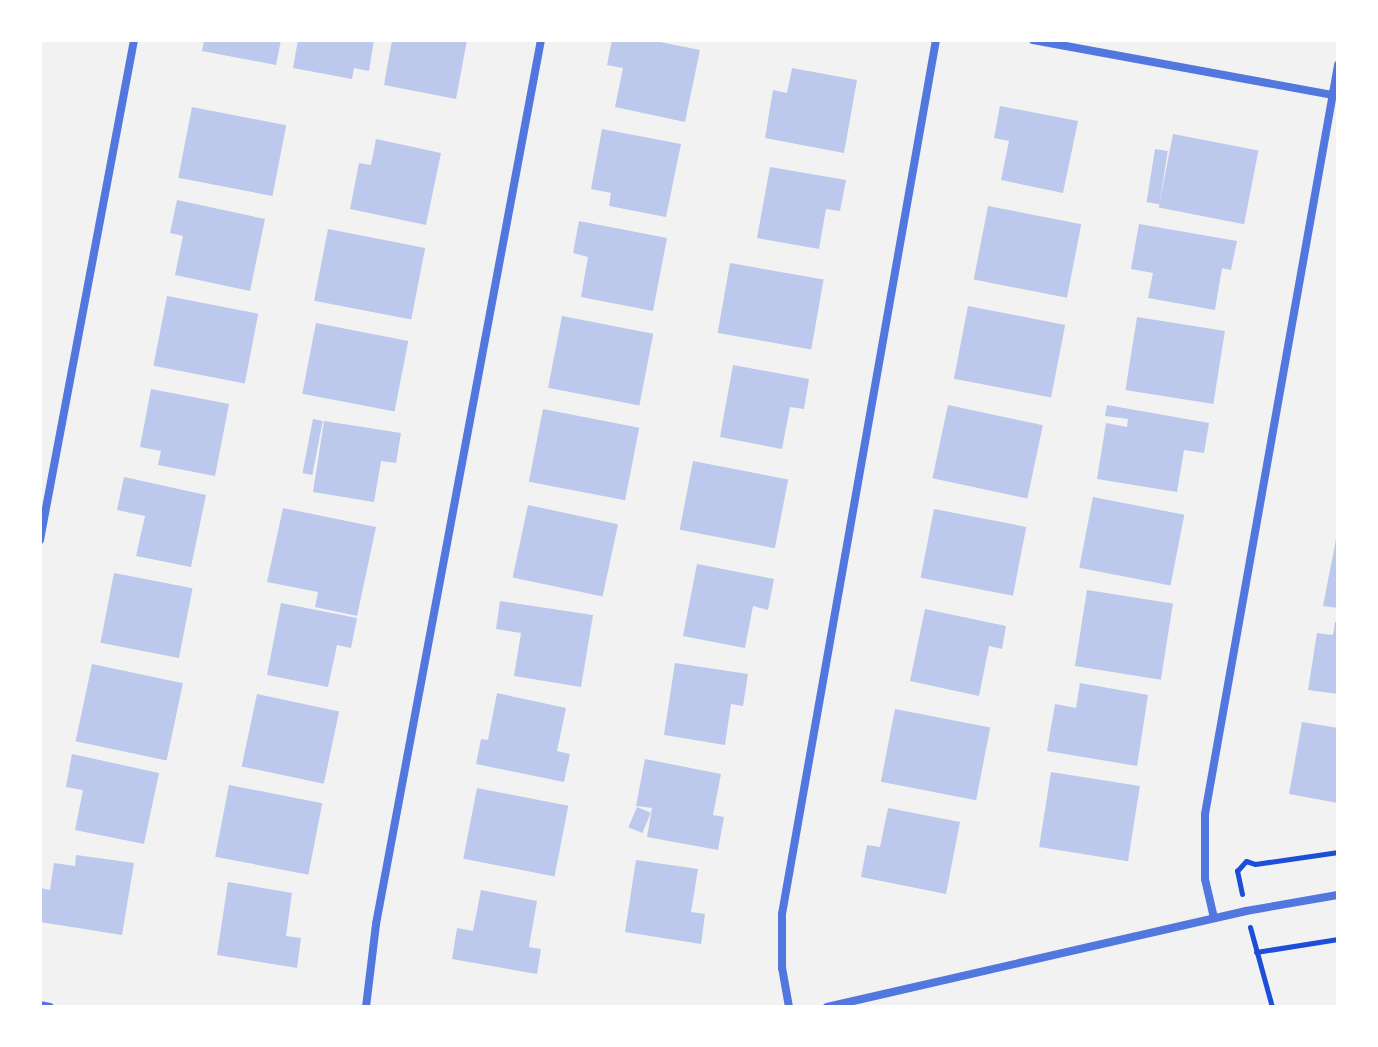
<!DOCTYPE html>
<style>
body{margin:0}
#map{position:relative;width:1378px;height:1047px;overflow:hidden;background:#f2f2f2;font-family:Merriweather,serif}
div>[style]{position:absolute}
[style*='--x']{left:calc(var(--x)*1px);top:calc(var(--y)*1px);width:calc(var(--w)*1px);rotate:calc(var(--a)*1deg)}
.building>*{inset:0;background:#bdc9ec;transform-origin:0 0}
.path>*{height:5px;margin:-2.5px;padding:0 2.5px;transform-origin:2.5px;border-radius:2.5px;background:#1d4ed8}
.minor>*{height:8px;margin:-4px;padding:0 4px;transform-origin:4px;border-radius:4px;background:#5277de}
span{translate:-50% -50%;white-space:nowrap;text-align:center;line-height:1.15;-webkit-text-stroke:8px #fff;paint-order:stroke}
.frame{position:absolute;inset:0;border:42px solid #fff;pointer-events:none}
</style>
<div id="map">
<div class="building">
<div style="clip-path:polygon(204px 40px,281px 40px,276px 65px,202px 51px)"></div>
<div style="clip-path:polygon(298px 40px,374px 40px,369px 71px,354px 68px,352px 79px,293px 68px)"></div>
<div style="clip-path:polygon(392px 40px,467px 40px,456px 99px,384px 85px)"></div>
<div style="clip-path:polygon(612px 40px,650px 40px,700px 50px,685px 122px,615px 107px,623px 68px,607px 65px)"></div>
<div style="clip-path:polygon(792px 68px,857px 80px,844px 153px,765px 138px,773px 90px,787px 93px)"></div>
<div style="clip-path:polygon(1000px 106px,1078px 121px,1063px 193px,1001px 180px,1009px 141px,994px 138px)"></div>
<div style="left:192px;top:107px;width:96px;height:72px;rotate:11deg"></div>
<div style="clip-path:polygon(602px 129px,681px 144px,666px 217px,609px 206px,611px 193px,591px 189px)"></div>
<div style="left:1173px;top:134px;width:87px;height:75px;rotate:11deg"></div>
<div style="clip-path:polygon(376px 139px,441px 153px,426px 225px,350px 209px,359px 163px,371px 165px)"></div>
<div style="left:1155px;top:149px;width:13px;height:54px;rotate:9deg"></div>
<div style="clip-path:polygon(770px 167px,846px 180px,840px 211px,826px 209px,819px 249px,757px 238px)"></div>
<div style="clip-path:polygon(177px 200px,265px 219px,250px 291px,175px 275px,183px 236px,170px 233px)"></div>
<div style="left:988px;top:206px;width:95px;height:75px;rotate:11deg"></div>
<div style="clip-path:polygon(579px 221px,667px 238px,653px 311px,581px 297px,588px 257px,573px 253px)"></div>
<div style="clip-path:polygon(1139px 224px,1237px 241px,1231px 270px,1222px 268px,1215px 310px,1148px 298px,1153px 273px,1131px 269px)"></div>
<div style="left:328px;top:229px;width:99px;height:73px;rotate:11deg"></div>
<div style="left:730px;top:263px;width:95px;height:71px;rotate:10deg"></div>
<div style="left:167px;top:296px;width:93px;height:71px;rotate:11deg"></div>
<div style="left:968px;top:306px;width:99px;height:74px;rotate:11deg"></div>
<div style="left:562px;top:316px;width:93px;height:73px;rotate:11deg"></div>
<div style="left:1137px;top:317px;width:89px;height:74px;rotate:9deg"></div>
<div style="left:316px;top:323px;width:94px;height:72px;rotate:11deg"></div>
<div style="clip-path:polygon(733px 365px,809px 379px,804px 409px,790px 407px,782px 449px,720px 437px)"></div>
<div style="clip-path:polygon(151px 389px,229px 404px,215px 476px,158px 465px,161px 451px,140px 447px)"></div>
<div style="left:948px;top:405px;width:97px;height:75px;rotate:12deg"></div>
<div style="clip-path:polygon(1107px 405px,1209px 423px,1204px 453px,1184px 450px,1177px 492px,1097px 479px,1106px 423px,1127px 427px,1128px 419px,1105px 416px)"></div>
<div style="left:543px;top:409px;width:98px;height:74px;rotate:11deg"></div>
<div style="left:313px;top:419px;width:10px;height:55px;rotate:11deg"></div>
<div style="clip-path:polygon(324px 421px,401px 433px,396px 463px,381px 461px,374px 502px,313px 492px)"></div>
<div style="left:693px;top:461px;width:97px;height:70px;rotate:11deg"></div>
<div style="clip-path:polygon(124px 477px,206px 495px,191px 567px,136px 556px,145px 516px,117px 510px)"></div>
<div style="left:1093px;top:497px;width:93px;height:72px;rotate:11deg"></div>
<div style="left:528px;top:505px;width:92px;height:74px;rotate:12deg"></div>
<div style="clip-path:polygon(283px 508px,376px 527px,357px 616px,315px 607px,318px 592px,267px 582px)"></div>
<div style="left:934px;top:509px;width:94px;height:70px;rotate:11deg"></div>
<div style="clip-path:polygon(1337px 534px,1338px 534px,1338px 608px,1323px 606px)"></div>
<div style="clip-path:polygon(697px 564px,774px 579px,768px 610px,753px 606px,745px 648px,683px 636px)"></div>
<div style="left:114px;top:573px;width:80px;height:71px;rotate:11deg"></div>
<div style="left:1087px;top:590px;width:87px;height:77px;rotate:9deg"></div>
<div style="clip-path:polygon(500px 601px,593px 615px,581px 687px,514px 676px,521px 633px,496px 629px)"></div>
<div style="clip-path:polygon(281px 603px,357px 618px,351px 648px,337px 645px,328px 687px,267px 675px)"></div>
<div style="clip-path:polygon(925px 609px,1006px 626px,1002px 649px,989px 646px,979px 696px,910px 681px)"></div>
<div style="clip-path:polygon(1335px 622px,1338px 622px,1338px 694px,1308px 690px,1317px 633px,1333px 635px)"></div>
<div style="clip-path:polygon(675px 663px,748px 674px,743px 706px,731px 704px,725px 745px,664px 735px)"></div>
<div style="left:92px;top:664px;width:93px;height:79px;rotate:12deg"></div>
<div style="clip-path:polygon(1080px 683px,1148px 695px,1137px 766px,1047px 751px,1055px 704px,1076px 708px)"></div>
<div style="clip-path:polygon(497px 693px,566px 708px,557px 751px,570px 754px,564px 782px,476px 764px,481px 739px,488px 740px)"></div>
<div style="left:257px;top:694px;width:84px;height:74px;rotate:12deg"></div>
<div style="left:895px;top:709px;width:97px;height:74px;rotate:11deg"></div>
<div style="clip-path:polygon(1302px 722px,1338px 728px,1338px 803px,1289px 794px)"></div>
<div style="clip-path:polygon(72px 754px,159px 773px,144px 844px,75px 830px,83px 790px,66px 787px)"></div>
<div style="clip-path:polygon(645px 759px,721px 774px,713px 815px,724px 817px,718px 850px,647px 837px,652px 808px,636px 806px)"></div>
<div style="left:1051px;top:772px;width:90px;height:76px;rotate:9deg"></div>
<div style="left:229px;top:785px;width:95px;height:73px;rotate:11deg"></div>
<div style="left:477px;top:788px;width:93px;height:72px;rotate:11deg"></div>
<div style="left:637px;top:807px;width:15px;height:22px;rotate:23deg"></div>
<div style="clip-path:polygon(888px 808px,960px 822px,946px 894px,861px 877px,867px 845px,880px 847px)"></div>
<div style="clip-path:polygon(76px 855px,134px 863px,122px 935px,40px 922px,40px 888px,50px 890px,54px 863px,75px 866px)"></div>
<div style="clip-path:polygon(636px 860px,698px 869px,691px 912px,705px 914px,701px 944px,625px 932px)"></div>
<div style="clip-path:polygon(228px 882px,292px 893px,286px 936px,301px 938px,297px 968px,217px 955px)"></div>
<div style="clip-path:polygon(481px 890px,537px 901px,529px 947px,541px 949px,537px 974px,452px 959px,457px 928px,473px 931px)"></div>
</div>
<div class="path">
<div style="--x:1242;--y:894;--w:24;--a:-102"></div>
<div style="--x:1237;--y:871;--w:13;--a:-48"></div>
<div style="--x:1246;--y:861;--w:9;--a:18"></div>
<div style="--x:1255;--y:864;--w:84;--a:-8.2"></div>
<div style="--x:1250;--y:927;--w:83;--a:74.6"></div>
<div style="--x:1256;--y:952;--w:83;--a:-9"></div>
</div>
<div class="minor">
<div style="--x:1033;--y:40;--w:304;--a:10.4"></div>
<div style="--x:40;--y:540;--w:509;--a:-79.35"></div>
<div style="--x:1214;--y:918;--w:40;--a:-103"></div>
<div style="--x:1205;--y:879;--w:65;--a:-90"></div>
<div style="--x:1205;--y:814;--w:761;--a:-79.93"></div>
<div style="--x:40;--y:1005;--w:10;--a:11"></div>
<div style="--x:366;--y:1007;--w:84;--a:-83.1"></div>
<div style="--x:376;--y:924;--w:899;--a:-79.43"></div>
<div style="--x:789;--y:1007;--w:40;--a:-100"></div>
<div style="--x:782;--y:968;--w:54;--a:-90"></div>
<div style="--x:782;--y:914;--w:887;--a:-80.01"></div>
<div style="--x:827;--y:1007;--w:430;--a:-12.9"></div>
<div style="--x:1246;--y:911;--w:93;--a:-9.9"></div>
</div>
<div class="frame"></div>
</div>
